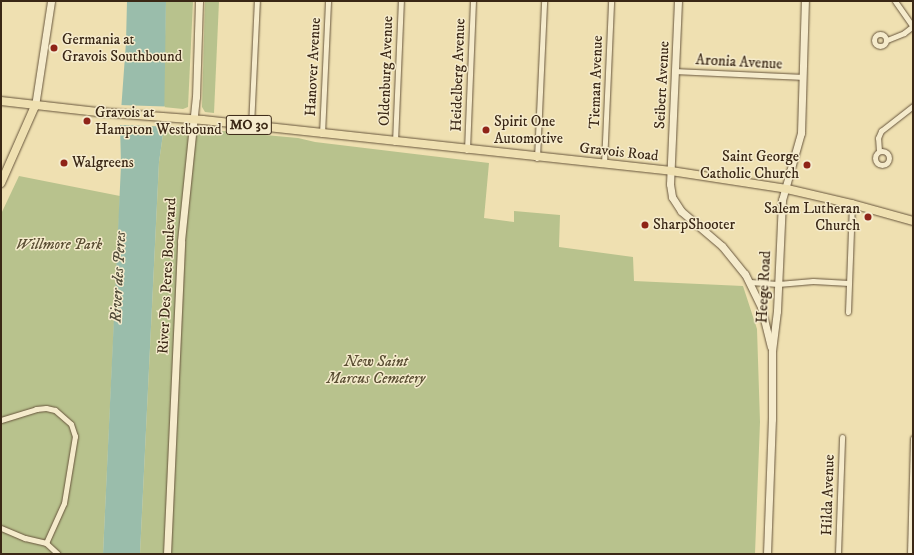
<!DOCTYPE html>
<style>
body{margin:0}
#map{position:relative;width:914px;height:555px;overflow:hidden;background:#efe0b1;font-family:"IM FELL DW Pica",serif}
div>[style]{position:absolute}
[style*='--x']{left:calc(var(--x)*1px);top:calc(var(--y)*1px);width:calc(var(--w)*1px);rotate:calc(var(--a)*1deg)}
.green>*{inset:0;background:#b8c28d}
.water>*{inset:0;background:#9abdab}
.pier>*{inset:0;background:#efe0b1;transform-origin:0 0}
.roads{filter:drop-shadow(0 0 1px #67553c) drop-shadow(0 0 1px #67553c)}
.street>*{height:5px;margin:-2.5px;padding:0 2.5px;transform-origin:2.5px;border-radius:2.5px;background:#f5ebcc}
.street>.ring{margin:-2.5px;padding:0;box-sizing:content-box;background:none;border:5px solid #f5ebcc;border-radius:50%}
.secondary>*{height:7px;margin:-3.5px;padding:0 3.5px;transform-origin:3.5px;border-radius:3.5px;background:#f5ebcc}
.primary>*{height:8px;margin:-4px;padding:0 4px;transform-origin:4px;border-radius:4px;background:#efe0b1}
.dots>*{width:11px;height:11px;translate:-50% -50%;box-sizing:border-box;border:2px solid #f5ebcc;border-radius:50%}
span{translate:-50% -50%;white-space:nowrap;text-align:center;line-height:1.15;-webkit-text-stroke:3px #f5ebcc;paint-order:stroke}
.shield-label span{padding:1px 3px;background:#f5ebcc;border:1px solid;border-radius:3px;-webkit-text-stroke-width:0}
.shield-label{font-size:14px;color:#3a2715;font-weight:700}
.poi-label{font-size:15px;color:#3a2715}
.left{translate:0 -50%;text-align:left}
.right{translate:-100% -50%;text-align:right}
.street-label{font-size:15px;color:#3a2715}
.park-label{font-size:15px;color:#5a4e33;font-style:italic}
.water-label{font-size:16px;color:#524c3a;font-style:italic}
.frame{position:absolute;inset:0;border:2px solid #3a2715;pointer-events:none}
</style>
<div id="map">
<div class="green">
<div style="clip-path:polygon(166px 1px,193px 1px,188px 107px,183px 109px,163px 107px)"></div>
<div style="clip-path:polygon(205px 1px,219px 1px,214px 113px,205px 112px,202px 107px)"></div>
<div style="clip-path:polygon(169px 126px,298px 138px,315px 142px,489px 163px,484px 218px,514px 222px,514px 211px,560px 215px,559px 247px,633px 257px,634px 281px,743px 286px,757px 329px,760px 422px,755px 554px,140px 554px,159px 162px,164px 127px)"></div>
<div style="clip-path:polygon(19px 176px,120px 196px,103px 554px,1px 554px,1px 214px)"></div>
</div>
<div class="water">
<div style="clip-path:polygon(127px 1px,166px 1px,164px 127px,159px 162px,140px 554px,103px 554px,121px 165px,120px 125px,126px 42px)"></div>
</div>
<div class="pier">
<div style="left:119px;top:105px;width:46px;height:20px;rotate:2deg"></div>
</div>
<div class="roads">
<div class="street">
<div style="--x:895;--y:1;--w:32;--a:55"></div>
<div class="ring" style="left:874px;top:34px;width:7px;height:7px"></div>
<div style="--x:887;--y:40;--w:18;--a:-22"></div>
<div style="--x:904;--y:33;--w:11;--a:-38"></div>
<div style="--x:676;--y:71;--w:126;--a:2.7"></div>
<div style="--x:251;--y:126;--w:125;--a:-87.3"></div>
<div style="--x:322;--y:134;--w:133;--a:-87.4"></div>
<div style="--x:395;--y:142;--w:141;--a:-87.6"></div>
<div style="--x:467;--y:150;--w:149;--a:-87.7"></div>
<div class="ring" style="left:875px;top:151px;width:9px;height:9px"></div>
<div style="--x:879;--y:151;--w:13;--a:-94"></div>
<div style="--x:878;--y:138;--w:8;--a:-67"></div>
<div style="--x:881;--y:131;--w:41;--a:-38"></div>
<div style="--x:537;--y:158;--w:157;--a:-87.4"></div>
<div style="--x:604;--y:164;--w:163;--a:-87.5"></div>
<div style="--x:750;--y:282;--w:28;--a:4"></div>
<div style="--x:778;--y:284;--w:35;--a:-5"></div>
<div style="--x:813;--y:281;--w:36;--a:3"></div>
<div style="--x:848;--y:312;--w:108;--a:-87.9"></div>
<div style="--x:1;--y:420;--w:37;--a:-17"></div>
<div style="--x:36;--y:409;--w:10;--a:-6"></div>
<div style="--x:46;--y:408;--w:9;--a:13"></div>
<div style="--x:55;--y:410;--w:21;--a:41"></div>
<div style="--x:71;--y:424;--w:13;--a:72"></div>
<div style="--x:75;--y:436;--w:68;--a:99.3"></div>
<div style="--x:64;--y:503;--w:44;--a:114.2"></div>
<div style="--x:46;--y:543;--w:16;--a:43"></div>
<div style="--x:1;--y:528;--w:26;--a:23"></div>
<div style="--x:25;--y:538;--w:22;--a:13"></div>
<div style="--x:838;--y:554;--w:117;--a:-88"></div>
<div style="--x:910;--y:554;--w:116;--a:-88.5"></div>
</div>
<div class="secondary">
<div style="--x:678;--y:1;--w:183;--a:92.5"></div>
<div style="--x:670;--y:184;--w:13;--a:81"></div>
<div style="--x:672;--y:197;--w:17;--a:57"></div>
<div style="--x:681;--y:211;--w:54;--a:40.5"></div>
<div style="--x:722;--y:246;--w:36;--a:51"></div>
<div style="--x:745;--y:274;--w:37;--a:64"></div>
<div style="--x:761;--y:307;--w:41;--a:76"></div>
<div style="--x:35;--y:106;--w:106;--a:-81.3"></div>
<div style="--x:167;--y:554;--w:313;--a:-87.4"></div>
<div style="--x:181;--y:241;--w:145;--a:-84.1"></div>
<div style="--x:196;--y:97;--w:96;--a:-88.2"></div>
<div style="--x:767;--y:554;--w:135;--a:-87.9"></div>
<div style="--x:772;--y:419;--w:68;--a:-90"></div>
<div style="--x:772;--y:351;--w:40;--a:-82.9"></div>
<div style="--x:777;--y:311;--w:111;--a:-87.4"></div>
<div style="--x:782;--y:200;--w:70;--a:-74.2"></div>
<div style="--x:801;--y:133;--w:132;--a:-88.3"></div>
</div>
<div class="primary">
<div style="--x:1;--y:101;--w:97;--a:6.5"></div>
<div style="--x:97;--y:112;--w:106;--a:4.3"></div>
<div style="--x:203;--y:120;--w:471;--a:6.2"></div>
<div style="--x:671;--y:171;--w:117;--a:8.8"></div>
<div style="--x:787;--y:189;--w:67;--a:13"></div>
<div style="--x:852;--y:204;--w:63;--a:15.6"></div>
<div style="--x:1;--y:183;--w:84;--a:-66.2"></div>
</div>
</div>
<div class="dots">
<div style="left:54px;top:48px;background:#8f2418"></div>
<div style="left:87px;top:121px;background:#8f2418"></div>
<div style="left:486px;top:130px;background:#8f2418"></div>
<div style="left:64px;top:163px;background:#8f2418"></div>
<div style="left:807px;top:165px;background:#8f2418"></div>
<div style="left:868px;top:217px;background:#8f2418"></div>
<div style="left:645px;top:225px;background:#8f2418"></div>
</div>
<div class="shield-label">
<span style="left:249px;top:125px">MO 30</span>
</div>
<div class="poi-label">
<span class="left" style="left:62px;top:48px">Germania at<br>Gravois Southbound</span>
<span class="left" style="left:95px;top:121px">Gravois at<br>Hampton Westbound</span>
<span class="left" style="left:494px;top:130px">Spirit One<br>Automotive</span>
<span class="right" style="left:799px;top:165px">Saint George<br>Catholic Church</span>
<span class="left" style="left:72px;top:163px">Walgreens</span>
<span class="right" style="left:860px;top:217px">Salem Lutheran<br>Church</span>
<span class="left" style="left:653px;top:225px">SharpShooter</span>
</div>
<div class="street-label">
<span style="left:739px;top:62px;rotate:3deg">Aronia Avenue</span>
<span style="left:313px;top:67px;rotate:-87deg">Hanover Avenue</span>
<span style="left:386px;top:71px;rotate:-88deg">Oldenburg Avenue</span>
<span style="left:458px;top:75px;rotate:-88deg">Heidelberg Avenue</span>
<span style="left:596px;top:82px;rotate:-88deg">Tieman Avenue</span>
<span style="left:662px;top:85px;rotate:-87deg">Seibert Avenue</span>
<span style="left:619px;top:152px;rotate:6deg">Gravois Road</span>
<span style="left:167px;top:276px;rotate:-87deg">River Des Peres Boulevard</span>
<span style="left:764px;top:287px;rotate:-87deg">Heege Road</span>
<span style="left:828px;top:495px;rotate:-88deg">Hilda Avenue</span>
</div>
<div class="park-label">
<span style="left:59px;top:245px">Willmore Park</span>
<span style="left:376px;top:370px">New Saint<br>Marcus Cemetery</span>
</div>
<div class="water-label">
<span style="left:118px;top:277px;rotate:-87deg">River des Peres</span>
</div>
<div class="frame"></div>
</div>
